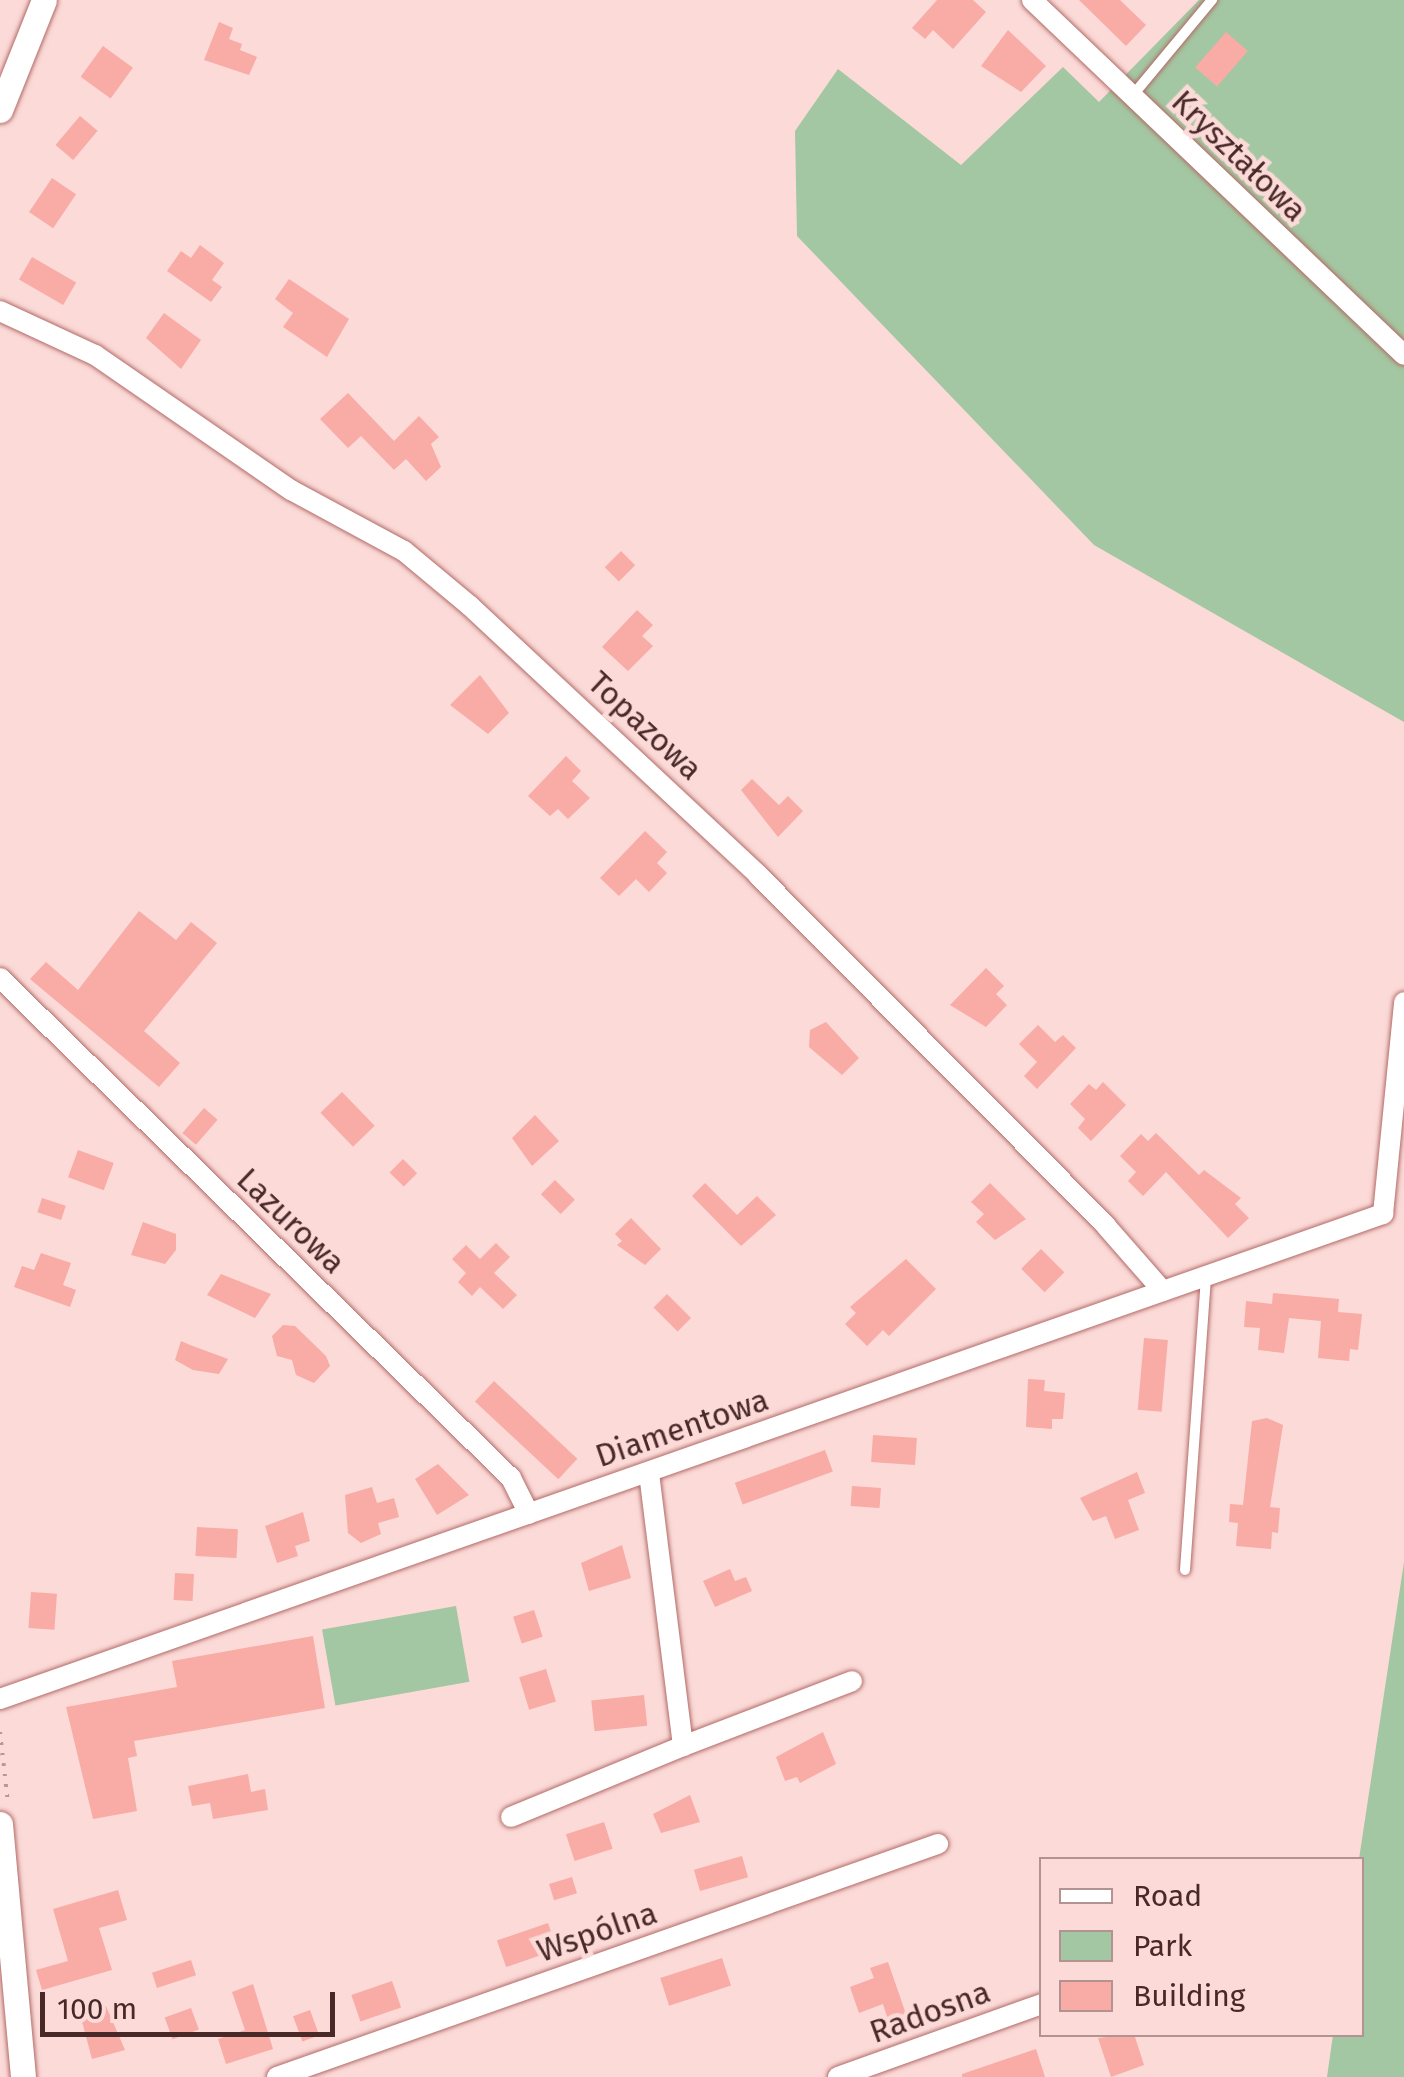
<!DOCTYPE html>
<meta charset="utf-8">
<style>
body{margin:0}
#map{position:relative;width:1404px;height:2077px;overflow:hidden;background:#fbdad8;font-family:"Fira Sans",sans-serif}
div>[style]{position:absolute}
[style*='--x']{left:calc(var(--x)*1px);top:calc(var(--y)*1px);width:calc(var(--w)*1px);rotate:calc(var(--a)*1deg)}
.green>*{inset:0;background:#a3c7a2;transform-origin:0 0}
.building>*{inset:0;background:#f9aba6;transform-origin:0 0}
.path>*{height:4px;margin-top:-2px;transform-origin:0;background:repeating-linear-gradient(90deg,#b89795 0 2.5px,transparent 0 10.5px)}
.roads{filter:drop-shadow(0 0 2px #b36b67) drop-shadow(0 0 2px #b36b67)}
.service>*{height:10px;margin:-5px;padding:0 5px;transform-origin:5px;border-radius:5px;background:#fff}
.minor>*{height:20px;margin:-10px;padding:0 10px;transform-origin:10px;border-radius:10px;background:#fff}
.tertiary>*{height:25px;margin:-12.5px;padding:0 12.5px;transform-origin:12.5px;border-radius:12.5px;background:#fff}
span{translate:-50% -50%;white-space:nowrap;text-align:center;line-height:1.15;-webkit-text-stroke:9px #fbdad8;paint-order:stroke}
.street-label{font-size:32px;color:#482927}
.legend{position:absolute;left:1039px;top:1857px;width:325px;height:180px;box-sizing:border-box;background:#fbdad8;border:2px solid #b39391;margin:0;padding:12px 18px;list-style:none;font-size:30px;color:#482927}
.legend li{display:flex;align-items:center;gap:20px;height:50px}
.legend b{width:50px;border:2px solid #b39391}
.scale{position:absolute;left:40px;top:1992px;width:295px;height:45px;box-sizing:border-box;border:5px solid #482927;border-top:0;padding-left:12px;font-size:30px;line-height:35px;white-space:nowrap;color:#482927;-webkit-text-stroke:8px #fbdad8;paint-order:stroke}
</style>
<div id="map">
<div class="green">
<div style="clip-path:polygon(1199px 0,1404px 0,1404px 722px,1094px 545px,797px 236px,795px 131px,838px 69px,961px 165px,1063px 67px,1099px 102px)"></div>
<div style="clip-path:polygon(1404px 1562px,1404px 2077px,1327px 2077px,1333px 2035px,1362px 2034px,1359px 1859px)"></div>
<div style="left:456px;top:1606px;width:77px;height:136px;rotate:80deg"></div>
</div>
<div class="building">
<div style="clip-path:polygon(937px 0,973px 0,986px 12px,953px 49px,933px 30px,925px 39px,912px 28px)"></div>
<div style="clip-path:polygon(1079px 0,1120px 0,1146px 25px,1126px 46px)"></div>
<div style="clip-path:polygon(219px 22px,233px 28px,229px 39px,242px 44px,240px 50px,257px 57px,249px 75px,204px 60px)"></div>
<div style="clip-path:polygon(1008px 30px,1046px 66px,1021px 92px,981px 66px)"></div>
<div style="left:1226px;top:32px;width:29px;height:47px;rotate:41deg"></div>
<div style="left:103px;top:46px;width:37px;height:38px;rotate:36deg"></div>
<div style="left:80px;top:116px;width:23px;height:38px;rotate:40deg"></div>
<div style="left:52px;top:178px;width:29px;height:41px;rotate:34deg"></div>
<div style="clip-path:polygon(200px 245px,224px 263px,212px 280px,222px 287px,211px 302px,167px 271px,181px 251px,191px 258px)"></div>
<div style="left:32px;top:257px;width:51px;height:26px;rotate:30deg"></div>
<div style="clip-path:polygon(289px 279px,349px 319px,327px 357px,283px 327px,293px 313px,275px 299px)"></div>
<div style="clip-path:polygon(164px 313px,201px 340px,181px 369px,146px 338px)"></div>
<div style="clip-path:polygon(348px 393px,394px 441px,419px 416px,439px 437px,431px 444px,441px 467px,426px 481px,406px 459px,394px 470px,361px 436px,348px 448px,320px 419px)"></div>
<div style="left:621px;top:551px;width:20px;height:23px;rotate:45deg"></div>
<div style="clip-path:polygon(637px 610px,653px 625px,642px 636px,653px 646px,628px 671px,602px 647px)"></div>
<div style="clip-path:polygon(480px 675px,509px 713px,488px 734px,450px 705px)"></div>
<div style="clip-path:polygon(566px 756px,581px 771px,572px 781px,590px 798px,568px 819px,558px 809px,550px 816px,528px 796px)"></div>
<div style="clip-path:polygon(752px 779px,779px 805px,788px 796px,803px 811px,778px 837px,741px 790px)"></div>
<div style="clip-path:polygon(645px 831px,667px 852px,657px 863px,667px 873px,649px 892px,636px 879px,619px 896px,600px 878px)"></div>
<div style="clip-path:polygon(139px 911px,176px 940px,191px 922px,217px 943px,144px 1031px,180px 1063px,159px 1087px,30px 979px,46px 962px,78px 990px)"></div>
<div style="clip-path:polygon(986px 968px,1004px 986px,996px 994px,1007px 1005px,986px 1027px,950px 1005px)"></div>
<div style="clip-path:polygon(826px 1022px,859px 1058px,842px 1075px,809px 1047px,810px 1030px)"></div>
<div style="clip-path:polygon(1038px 1025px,1055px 1042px,1063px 1035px,1076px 1048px,1037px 1089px,1024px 1076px,1037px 1062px,1019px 1044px)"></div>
<div style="clip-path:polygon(1103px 1082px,1126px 1105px,1091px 1141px,1078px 1128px,1085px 1119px,1070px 1104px,1089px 1084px,1096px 1090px)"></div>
<div style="left:342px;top:1092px;width:47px;height:30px;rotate:46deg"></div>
<div style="left:204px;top:1108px;width:18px;height:33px;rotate:41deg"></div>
<div style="clip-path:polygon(535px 1115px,559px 1141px,532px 1166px,512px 1138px)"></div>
<div style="clip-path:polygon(1156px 1133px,1199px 1175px,1204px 1170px,1241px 1198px,1235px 1204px,1249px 1218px,1228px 1238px,1166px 1172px,1143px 1196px,1128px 1181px,1136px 1172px,1120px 1156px,1141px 1134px,1148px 1141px)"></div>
<div style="left:78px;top:1150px;width:38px;height:29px;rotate:20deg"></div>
<div style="left:403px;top:1159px;width:20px;height:19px;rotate:45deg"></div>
<div style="left:555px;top:1180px;width:28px;height:20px;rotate:45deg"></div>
<div style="clip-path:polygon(705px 1183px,737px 1215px,757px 1196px,776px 1215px,741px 1246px,692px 1196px)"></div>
<div style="clip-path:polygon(990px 1183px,1026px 1219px,995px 1240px,976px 1222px,984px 1214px,971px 1202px)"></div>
<div style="left:42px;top:1198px;width:25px;height:15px;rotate:18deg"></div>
<div style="clip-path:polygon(631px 1218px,661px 1249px,645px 1265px,617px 1245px,622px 1241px,615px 1234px)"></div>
<div style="clip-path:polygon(143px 1222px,176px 1234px,176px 1250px,165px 1264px,131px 1255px)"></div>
<div style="clip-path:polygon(496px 1243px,510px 1257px,494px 1273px,517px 1295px,503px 1309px,480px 1287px,472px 1296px,458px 1282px,466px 1273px,452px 1259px,466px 1245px,480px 1259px)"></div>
<div style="left:1041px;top:1249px;width:33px;height:28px;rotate:45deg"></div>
<div style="clip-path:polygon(41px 1253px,71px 1263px,63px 1285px,76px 1290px,70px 1307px,14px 1287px,22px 1266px,34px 1270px)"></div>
<div style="clip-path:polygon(906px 1259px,936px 1289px,889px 1336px,883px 1330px,867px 1346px,845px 1324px,856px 1313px,850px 1307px)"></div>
<div style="clip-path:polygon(221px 1274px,271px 1294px,255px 1318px,207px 1295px)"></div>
<div style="clip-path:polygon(1273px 1293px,1339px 1299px,1338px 1312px,1362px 1314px,1358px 1350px,1350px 1349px,1349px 1361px,1318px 1358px,1321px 1321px,1289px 1318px,1284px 1353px,1258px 1350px,1260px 1328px,1244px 1327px,1246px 1301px,1272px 1304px)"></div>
<div style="left:667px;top:1294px;width:34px;height:19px;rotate:45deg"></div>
<div style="clip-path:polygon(283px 1325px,295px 1326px,326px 1356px,330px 1366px,314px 1383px,296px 1375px,292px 1360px,277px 1356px,272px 1336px)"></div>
<div style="left:1144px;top:1338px;width:24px;height:72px;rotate:5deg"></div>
<div style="clip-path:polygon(181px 1341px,190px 1345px,228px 1359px,219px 1374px,193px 1370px,175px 1360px)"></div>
<div style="clip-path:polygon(1028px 1379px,1045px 1380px,1044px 1391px,1065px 1393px,1063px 1419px,1052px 1419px,1052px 1429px,1026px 1427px)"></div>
<div style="left:494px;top:1381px;width:114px;height:28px;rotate:43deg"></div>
<div style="clip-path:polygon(1267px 1418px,1283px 1425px,1270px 1507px,1280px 1508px,1278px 1533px,1272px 1532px,1271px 1549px,1236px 1546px,1238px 1523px,1229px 1522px,1230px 1504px,1243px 1505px,1252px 1421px)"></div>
<div style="left:873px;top:1435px;width:44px;height:27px;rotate:4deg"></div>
<div style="left:825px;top:1450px;width:23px;height:96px;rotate:70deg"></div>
<div style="clip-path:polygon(438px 1464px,469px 1495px,437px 1515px,415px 1479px)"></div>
<div style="clip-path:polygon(1137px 1472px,1145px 1493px,1128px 1500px,1139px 1530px,1115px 1539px,1106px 1516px,1093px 1521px,1080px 1498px)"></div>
<div style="left:852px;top:1486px;width:29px;height:20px;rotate:4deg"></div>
<div style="clip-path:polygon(372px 1487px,377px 1503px,394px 1498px,399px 1517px,378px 1523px,381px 1534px,361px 1543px,348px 1533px,345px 1495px)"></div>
<div style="clip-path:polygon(303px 1512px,310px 1541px,295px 1546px,298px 1556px,277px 1563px,265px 1526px)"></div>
<div style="left:197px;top:1527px;width:41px;height:29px;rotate:3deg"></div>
<div style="clip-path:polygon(622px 1545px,631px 1578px,589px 1591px,581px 1563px)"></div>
<div style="clip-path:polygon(730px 1569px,735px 1581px,746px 1577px,752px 1591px,715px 1607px,703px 1581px)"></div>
<div style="left:175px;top:1573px;width:19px;height:27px;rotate:3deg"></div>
<div style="left:31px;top:1592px;width:26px;height:36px;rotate:4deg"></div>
<div style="left:534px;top:1610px;width:28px;height:22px;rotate:72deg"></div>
<div style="clip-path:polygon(313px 1636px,325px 1708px,134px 1741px,137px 1756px,128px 1758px,137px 1811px,93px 1819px,66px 1707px,177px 1687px,172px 1661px)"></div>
<div style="left:546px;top:1669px;width:34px;height:28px;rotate:73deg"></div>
<div style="left:644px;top:1695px;width:31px;height:53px;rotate:84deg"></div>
<div style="clip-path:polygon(823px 1732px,836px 1764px,800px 1783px,797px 1777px,785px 1781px,776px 1757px)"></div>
<div style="clip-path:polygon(248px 1774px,251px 1792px,265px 1789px,268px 1810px,213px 1819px,210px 1803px,192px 1806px,188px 1786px)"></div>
<div style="clip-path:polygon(690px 1795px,700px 1822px,661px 1833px,653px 1814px)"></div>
<div style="left:604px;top:1822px;width:28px;height:40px;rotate:72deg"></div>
<div style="left:742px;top:1856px;width:22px;height:50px;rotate:74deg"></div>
<div style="left:572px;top:1877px;width:17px;height:24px;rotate:73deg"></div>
<div style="clip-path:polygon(118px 1890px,127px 1920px,99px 1928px,112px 1970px,42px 1990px,36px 1970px,68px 1961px,53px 1909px)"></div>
<div style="left:548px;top:1923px;width:28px;height:54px;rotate:71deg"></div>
<div style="left:722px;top:1958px;width:29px;height:65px;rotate:72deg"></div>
<div style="left:191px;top:1960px;width:16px;height:41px;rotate:72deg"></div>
<div style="clip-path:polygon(888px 1962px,907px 2017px,889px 2023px,883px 2004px,859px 2013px,850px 1987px,874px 1978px,870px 1968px)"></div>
<div style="left:392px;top:1981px;width:28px;height:43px;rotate:71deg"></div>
<div style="clip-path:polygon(253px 1984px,273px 2049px,226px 2064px,218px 2039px,245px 2030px,232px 1992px)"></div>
<div style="clip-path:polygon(106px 2006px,125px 2050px,92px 2059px,80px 2014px)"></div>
<div style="left:191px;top:2008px;width:23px;height:28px;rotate:70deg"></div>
<div style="left:310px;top:2010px;width:27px;height:18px;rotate:70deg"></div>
<div style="clip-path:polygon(1134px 2034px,1144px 2065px,1111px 2077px,1098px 2038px)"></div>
<div style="clip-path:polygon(1036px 2049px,1045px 2077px,962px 2077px,962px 2074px)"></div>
</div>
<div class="path">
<div style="--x:0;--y:1732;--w:71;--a:83.6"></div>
</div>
<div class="roads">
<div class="service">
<div style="--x:1133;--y:95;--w:124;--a:-50.3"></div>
<div style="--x:1185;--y:1570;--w:295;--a:-85.9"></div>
</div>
<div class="minor">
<div style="--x:1032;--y:0;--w:514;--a:43.66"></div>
<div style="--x:0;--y:311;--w:105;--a:24.9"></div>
<div style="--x:95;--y:355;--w:238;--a:34.6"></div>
<div style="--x:291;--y:490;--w:128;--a:28.4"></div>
<div style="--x:404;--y:551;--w:86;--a:39.8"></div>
<div style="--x:470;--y:606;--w:394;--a:43"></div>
<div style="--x:758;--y:875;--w:494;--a:45.2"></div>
<div style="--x:1106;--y:1226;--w:86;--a:48.8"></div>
<div style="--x:0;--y:978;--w:715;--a:44.38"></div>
<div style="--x:511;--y:1478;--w:40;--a:63.4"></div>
<div style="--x:0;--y:1699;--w:1466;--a:-19.33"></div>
<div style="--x:1383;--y:1214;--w:213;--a:-84.3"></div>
<div style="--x:683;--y:1746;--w:181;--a:-21"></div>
<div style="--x:511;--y:1817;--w:186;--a:-22.4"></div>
<div style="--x:683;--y:1746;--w:276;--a:-97.1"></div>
<div style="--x:277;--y:2077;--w:701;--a:-19.42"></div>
<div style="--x:838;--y:2077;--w:217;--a:-19.7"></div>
</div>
<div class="tertiary">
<div style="--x:0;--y:110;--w:118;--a:-68.2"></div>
<div style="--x:0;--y:1824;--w:254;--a:84.8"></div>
</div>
</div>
<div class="street-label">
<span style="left:1239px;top:156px;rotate:44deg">Kryształowa</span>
<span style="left:645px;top:726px;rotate:43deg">Topazowa</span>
<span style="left:291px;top:1221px;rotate:44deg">Lazurowa</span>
<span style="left:682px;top:1428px;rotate:-19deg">Diamentowa</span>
<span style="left:597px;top:1932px;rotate:-19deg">Wspólna</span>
<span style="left:930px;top:2012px;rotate:-20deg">Radosna</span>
</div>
<ul class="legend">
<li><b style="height:12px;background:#fff"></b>Road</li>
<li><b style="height:28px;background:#a3c7a2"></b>Park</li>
<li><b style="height:28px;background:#f9aba6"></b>Building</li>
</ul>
<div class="scale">100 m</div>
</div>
